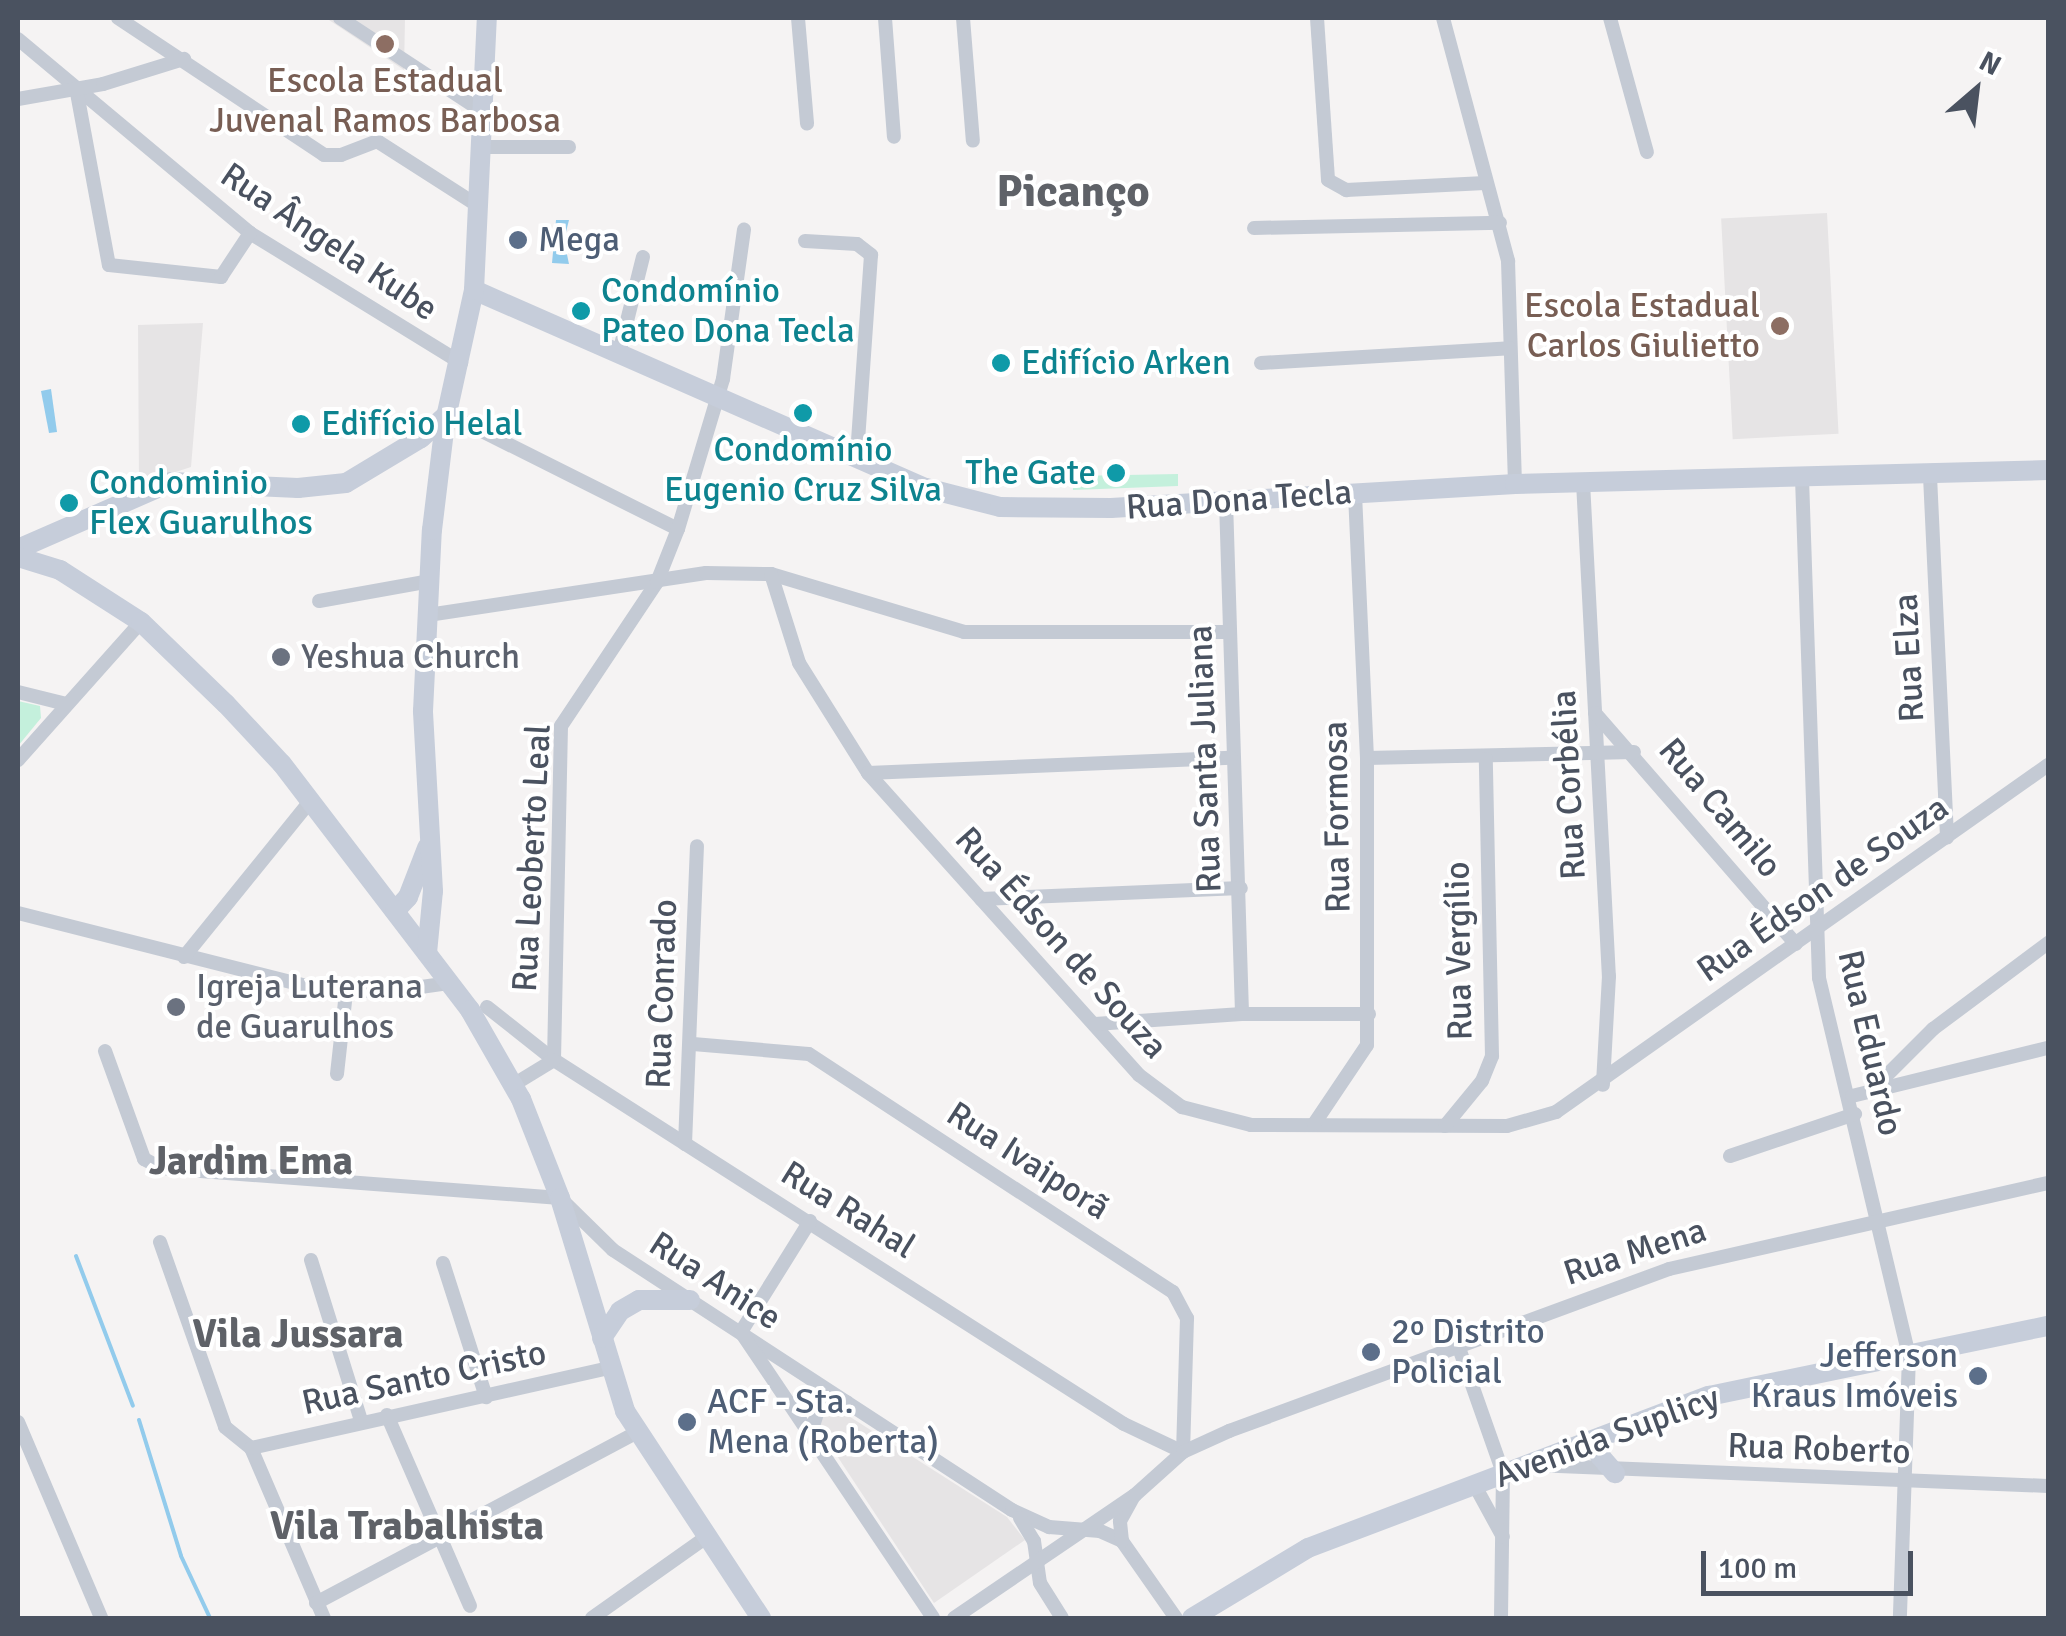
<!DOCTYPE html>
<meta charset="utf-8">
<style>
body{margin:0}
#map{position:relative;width:2066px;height:1636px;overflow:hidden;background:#f5f3f3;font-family:Signika,sans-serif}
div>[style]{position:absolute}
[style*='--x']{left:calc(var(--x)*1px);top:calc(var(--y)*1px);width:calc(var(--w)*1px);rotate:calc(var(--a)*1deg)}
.education>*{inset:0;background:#e6e4e5;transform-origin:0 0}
.green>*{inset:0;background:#c4f0dc}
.water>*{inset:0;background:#92cbec}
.stream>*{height:4px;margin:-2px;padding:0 2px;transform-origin:2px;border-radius:2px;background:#92cbec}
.street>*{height:14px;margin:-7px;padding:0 7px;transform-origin:7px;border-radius:7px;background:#c4cad4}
.secondary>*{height:20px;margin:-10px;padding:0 10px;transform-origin:10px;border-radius:10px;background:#c6cdda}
.dots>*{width:28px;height:28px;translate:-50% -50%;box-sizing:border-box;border:5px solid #fff;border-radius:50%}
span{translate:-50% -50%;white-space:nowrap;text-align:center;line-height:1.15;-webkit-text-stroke:8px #fff;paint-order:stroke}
.education-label{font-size:35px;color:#785e54}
.right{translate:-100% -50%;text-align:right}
.service-label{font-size:35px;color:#4e5e75}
.left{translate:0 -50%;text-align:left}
.street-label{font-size:35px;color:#4a5260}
.culture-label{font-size:35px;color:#0d838f}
.worship-label{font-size:35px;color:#5b616d}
.quarter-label{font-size:40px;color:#5f6268;font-weight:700}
.district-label{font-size:45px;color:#5f6268;font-weight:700}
.frame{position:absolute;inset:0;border:20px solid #4a5260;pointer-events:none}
.north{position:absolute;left:1926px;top:40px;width:100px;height:100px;-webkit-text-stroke:8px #fff;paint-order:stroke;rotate:28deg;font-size:28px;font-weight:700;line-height:40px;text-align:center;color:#4a5260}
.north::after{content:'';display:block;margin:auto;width:35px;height:45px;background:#4a5260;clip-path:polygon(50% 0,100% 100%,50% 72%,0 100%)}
.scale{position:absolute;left:1701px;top:1551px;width:212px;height:45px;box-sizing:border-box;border:5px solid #4a5260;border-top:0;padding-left:12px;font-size:30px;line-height:35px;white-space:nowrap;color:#4a5260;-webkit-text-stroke:8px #fff;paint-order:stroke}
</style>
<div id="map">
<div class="education">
<div style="clip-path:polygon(326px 18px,405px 18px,404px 70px)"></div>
<div style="left:1827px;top:213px;width:221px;height:106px;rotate:87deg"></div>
<div style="clip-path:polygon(203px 323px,191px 467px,139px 484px,138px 325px)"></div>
<div style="clip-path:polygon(826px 1410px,844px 1413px,1007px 1517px,1025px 1540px,934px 1603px,818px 1427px)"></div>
</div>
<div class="green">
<div style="clip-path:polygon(1178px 474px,1178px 486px,1073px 490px,1073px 476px)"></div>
<div style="clip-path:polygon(18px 701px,40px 706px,41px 718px,18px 746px)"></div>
</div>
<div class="water">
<div style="clip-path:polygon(556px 220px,569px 220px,564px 240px,569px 264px,552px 263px)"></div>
<div style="clip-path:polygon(51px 389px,57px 432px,49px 433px,41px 391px)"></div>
</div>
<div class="stream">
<div style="--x:76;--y:1256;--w:160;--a:69.2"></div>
<div style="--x:139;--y:1420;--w:142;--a:72.8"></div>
<div style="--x:181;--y:1556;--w:68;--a:64.9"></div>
</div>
<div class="street">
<div style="--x:118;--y:18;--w:247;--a:33.6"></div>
<div style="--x:324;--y:155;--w:17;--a:0"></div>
<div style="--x:341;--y:155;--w:39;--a:-21"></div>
<div style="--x:377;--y:141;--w:117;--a:32.7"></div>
<div style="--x:340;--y:18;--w:168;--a:33.3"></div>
<div style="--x:798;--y:18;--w:106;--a:85.1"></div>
<div style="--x:885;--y:18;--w:119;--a:85.7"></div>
<div style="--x:963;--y:18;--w:123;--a:85.4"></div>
<div style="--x:1317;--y:18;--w:162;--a:86.1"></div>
<div style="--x:1328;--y:180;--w:21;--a:29"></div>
<div style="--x:1346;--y:190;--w:139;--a:-2.9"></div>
<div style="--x:1443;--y:18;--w:252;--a:75"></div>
<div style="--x:1508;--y:261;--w:223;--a:88.2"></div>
<div style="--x:1610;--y:18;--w:139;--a:74.6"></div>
<div style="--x:18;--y:39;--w:302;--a:39.9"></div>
<div style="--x:250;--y:233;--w:248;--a:31.6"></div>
<div style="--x:77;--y:93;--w:175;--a:79.5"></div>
<div style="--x:109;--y:265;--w:113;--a:6.1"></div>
<div style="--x:221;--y:277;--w:53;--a:-56.6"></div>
<div style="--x:18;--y:99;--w:86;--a:-10"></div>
<div style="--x:103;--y:84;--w:85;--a:-17.2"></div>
<div style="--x:479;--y:147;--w:90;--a:0"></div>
<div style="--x:1254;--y:228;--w:246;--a:-1.2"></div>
<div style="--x:805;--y:241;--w:52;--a:3.3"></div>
<div style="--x:857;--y:244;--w:18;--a:38"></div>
<div style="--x:871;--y:255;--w:201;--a:94"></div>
<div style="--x:619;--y:353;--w:99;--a:-76"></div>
<div style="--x:1261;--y:363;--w:249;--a:-3.4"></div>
<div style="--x:448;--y:414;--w:257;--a:26.6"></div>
<div style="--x:1930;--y:476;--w:362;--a:87.3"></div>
<div style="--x:1802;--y:478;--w:500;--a:88.05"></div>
<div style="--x:1819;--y:978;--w:389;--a:76.6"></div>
<div style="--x:1909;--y:1356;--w:262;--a:92"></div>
<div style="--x:1583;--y:482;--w:495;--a:87"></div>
<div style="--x:1609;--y:976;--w:109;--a:93.2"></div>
<div style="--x:1226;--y:501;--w:513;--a:88.21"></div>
<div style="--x:771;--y:574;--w:202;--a:16.7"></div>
<div style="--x:964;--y:632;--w:265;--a:0"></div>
<div style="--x:319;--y:601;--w:113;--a:-10.2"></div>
<div style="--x:428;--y:615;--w:281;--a:-8.6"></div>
<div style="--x:706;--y:573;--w:65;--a:0.9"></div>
<div style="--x:771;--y:574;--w:93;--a:72.5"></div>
<div style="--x:799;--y:663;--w:130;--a:57.9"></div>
<div style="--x:868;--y:773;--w:406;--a:48.1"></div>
<div style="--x:1139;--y:1075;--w:54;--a:36.7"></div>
<div style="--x:1182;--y:1107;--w:71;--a:14.6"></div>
<div style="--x:1251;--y:1125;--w:256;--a:0.2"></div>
<div style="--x:1507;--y:1126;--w:51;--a:-15.9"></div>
<div style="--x:1556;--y:1112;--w:602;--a:-35.19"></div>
<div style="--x:18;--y:692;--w:49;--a:14"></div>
<div style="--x:1595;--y:713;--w:306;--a:49"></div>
<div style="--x:1367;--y:758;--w:267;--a:-1.3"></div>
<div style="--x:18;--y:760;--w:185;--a:-48.3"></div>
<div style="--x:868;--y:773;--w:363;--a:-2.4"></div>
<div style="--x:981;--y:899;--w:260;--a:-2.4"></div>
<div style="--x:18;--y:913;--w:305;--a:14.2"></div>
<div style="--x:314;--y:988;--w:71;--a:3.2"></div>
<div style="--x:385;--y:992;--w:66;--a:-7.9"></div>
<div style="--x:184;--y:957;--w:202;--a:-51"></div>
<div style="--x:487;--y:1007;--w:85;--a:38.3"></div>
<div style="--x:554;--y:1060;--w:676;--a:32.56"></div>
<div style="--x:1124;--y:1424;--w:65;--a:25.4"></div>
<div style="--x:1095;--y:1024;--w:147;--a:-3.9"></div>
<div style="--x:1242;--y:1014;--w:127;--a:0"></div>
<div style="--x:693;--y:1044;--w:116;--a:4.9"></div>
<div style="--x:809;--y:1054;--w:435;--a:33.2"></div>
<div style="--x:1173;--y:1292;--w:30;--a:62"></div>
<div style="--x:1187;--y:1318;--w:134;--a:91.7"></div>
<div style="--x:105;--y:1051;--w:115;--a:70.1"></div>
<div style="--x:144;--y:1159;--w:19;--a:28"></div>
<div style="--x:161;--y:1168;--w:400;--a:4.3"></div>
<div style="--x:560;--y:1198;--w:74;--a:44.5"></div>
<div style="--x:613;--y:1250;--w:476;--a:33.1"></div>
<div style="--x:1012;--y:1510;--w:41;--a:24.7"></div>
<div style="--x:1049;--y:1527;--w:51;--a:4.5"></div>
<div style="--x:1100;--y:1531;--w:24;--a:24"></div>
<div style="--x:1122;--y:1541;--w:94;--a:55"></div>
<div style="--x:554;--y:1060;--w:334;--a:-88.8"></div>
<div style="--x:561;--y:726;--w:173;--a:-56.3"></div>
<div style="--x:657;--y:582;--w:57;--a:-68.4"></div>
<div style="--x:678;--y:529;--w:157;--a:-73.3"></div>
<div style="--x:723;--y:379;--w:151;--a:-82"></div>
<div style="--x:337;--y:1074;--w:81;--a:-83.7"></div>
<div style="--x:513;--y:1085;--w:48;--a:-31.4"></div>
<div style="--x:1871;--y:1091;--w:88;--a:-45"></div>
<div style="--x:1933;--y:1029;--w:144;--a:-36.8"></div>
<div style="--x:1852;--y:1096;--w:202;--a:-13.8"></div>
<div style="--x:1314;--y:1124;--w:95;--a:-56.1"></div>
<div style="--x:1367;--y:1045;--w:287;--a:-90"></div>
<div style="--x:1367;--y:758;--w:266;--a:-92.6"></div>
<div style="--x:1445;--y:1126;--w:58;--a:-50.6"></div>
<div style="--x:1482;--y:1081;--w:27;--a:-68"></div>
<div style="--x:1492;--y:1056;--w:297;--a:-91.2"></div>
<div style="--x:685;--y:1144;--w:298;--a:-87.7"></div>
<div style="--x:1730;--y:1156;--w:132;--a:-18.6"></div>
<div style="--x:810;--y:1221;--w:131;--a:121.9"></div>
<div style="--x:741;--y:1332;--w:344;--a:56.1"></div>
<div style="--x:160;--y:1242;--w:196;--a:70.6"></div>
<div style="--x:225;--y:1427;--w:33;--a:39"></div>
<div style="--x:251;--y:1448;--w:185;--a:66.8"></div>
<div style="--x:311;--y:1260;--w:169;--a:72.7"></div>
<div style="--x:443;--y:1263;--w:141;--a:72.2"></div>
<div style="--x:1459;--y:1348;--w:133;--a:70.6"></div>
<div style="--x:1503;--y:1473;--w:145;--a:90.8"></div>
<div style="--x:387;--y:1415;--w:208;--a:66.5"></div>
<div style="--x:18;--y:1422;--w:213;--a:67"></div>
<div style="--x:811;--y:1432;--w:28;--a:-72"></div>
<div style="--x:820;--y:1405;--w:27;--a:-6"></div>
<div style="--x:251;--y:1448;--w:368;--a:-12.6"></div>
<div style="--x:1534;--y:1465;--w:514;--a:2.34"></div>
<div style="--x:1474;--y:1484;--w:60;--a:61.3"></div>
<div style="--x:1020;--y:1518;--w:27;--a:59"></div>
<div style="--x:1034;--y:1541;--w:42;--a:81.9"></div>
<div style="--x:1040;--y:1583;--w:41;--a:57.8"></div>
<div style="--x:1122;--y:1541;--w:20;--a:-96"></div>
<div style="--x:1120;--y:1521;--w:29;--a:-61"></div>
<div style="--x:316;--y:1603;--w:365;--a:-28"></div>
<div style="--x:592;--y:1618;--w:142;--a:-35.3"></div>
<div style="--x:954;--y:1618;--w:219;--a:-34.2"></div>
<div style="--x:1135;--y:1495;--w:64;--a:-41.9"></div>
<div style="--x:1183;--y:1452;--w:51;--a:-24.5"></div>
<div style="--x:1229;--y:1431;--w:469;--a:-20.2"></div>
<div style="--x:1669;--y:1269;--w:389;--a:-12.8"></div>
</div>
<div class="secondary">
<div style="--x:474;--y:290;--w:493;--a:23.7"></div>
<div style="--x:926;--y:488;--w:76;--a:14.4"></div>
<div style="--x:1000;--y:507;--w:111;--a:0.5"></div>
<div style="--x:1111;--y:508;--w:405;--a:-3.4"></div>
<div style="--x:1515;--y:484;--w:533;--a:-1.5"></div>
<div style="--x:18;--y:549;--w:167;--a:-23.6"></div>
<div style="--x:171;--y:482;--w:127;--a:2.7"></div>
<div style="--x:298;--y:488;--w:48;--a:-5.9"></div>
<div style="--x:346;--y:483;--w:87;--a:-31"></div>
<div style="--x:421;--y:438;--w:36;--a:-42"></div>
<div style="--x:18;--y:557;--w:44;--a:17.2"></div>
<div style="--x:60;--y:570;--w:96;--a:32.7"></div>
<div style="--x:141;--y:622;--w:118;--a:44"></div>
<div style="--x:226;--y:704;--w:82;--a:47"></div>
<div style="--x:282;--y:764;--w:310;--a:52.6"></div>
<div style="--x:470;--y:1010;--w:103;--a:60.2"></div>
<div style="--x:521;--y:1099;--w:106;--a:68.5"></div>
<div style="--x:560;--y:1198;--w:223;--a:73"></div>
<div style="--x:625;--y:1411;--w:248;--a:56.7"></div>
<div style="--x:395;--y:911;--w:19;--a:-47"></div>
<div style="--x:408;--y:897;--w:53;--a:-68.8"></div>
<div style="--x:427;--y:953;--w:62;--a:-84.5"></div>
<div style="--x:433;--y:891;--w:180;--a:-93.2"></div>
<div style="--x:423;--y:711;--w:181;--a:-87.2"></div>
<div style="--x:432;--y:530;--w:109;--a:-83.1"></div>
<div style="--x:445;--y:422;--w:135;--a:-77.6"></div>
<div style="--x:474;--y:290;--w:272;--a:-87.3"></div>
<div style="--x:602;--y:1338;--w:32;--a:-56"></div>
<div style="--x:620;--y:1311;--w:22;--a:-30"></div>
<div style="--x:639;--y:1300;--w:51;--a:0"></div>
<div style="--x:1601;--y:1437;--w:19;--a:93"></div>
<div style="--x:1600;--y:1456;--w:23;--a:49"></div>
<div style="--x:1192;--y:1618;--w:135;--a:-31.1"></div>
<div style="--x:1308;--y:1548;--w:429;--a:-20.8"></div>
<div style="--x:1709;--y:1396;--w:346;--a:-11.7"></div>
</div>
<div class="dots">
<div style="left:385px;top:44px;background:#8d6e63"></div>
<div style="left:518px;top:240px;background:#5c6f8a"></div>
<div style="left:581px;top:311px;background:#0f9aa8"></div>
<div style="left:1780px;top:326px;background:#8d6e63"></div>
<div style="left:1001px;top:363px;background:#0f9aa8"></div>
<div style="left:803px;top:413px;background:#0f9aa8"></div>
<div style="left:301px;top:424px;background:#0f9aa8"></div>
<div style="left:1116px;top:473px;background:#0f9aa8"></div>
<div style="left:69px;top:503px;background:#0f9aa8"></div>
<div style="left:281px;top:657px;background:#6b7280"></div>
<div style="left:176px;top:1007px;background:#6b7280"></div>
<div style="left:1371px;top:1352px;background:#5c6f8a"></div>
<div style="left:1978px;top:1376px;background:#5c6f8a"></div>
<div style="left:687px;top:1422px;background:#5c6f8a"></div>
</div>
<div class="education-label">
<span style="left:385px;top:101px">Escola Estadual<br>Juvenal Ramos Barbosa</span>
<span class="right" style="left:1760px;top:326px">Escola Estadual<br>Carlos Giulietto</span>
</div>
<div class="service-label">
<span class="left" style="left:538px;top:240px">Mega</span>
<span class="left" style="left:1391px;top:1352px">2º Distrito<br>Policial</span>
<span class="right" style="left:1958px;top:1376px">Jefferson<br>Kraus Imóveis</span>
<span class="left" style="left:707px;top:1422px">ACF - Sta.<br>Mena (Roberta)</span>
</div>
<div class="street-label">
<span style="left:329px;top:242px;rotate:34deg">Rua Ângela Kube</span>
<span style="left:1239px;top:500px;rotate:-4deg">Rua Dona Tecla</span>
<span style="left:1909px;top:658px;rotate:-93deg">Rua Elza</span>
<span style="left:1205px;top:759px;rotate:-92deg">Rua Santa Juliana</span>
<span style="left:1569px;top:785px;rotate:-93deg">Rua Corbélia</span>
<span style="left:1720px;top:808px;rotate:50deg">Rua Camilo</span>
<span style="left:1337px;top:817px;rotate:-91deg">Rua Formosa</span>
<span style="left:532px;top:858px;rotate:-87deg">Rua Leoberto Leal</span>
<span style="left:1823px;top:889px;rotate:-35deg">Rua Édson de Souza</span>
<span style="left:1061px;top:943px;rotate:48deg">Rua Édson de Souza</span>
<span style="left:1459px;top:951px;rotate:-91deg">Rua Vergílio</span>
<span style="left:662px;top:994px;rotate:-88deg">Rua Conrado</span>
<span style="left:1870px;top:1043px;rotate:77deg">Rua Eduardo</span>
<span style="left:1028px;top:1161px;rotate:33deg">Rua Ivaiporã</span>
<span style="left:848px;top:1210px;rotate:32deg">Rua Rahal</span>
<span style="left:1635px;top:1252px;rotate:-18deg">Rua Mena</span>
<span style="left:715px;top:1281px;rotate:33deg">Rua Anice</span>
<span style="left:424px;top:1378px;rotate:-12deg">Rua Santo Cristo</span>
<span style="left:1607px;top:1437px;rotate:-20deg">Avenida Suplicy</span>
<span style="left:1819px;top:1449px;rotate:2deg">Rua Roberto</span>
</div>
<div class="culture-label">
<span class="left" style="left:601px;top:311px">Condomínio<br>Pateo Dona Tecla</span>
<span class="left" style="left:1021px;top:363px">Edifício Arken</span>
<span class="left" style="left:321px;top:424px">Edifício Helal</span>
<span style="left:803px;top:470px">Condomínio<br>Eugenio Cruz Silva</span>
<span class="right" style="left:1096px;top:473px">The Gate</span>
<span class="left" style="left:89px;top:503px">Condominio<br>Flex Guarulhos</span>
</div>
<div class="worship-label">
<span class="left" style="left:301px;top:657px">Yeshua Church</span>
<span class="left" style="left:196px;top:1007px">Igreja Luterana<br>de Guarulhos</span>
</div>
<div class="quarter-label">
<span style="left:251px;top:1161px">Jardim Ema</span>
<span style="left:298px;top:1334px">Vila Jussara</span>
<span style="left:407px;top:1526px">Vila Trabalhista</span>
</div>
<div class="district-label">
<span style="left:1073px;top:192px">Picanço</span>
</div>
<div class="frame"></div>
<div class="north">N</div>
<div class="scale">100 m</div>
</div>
